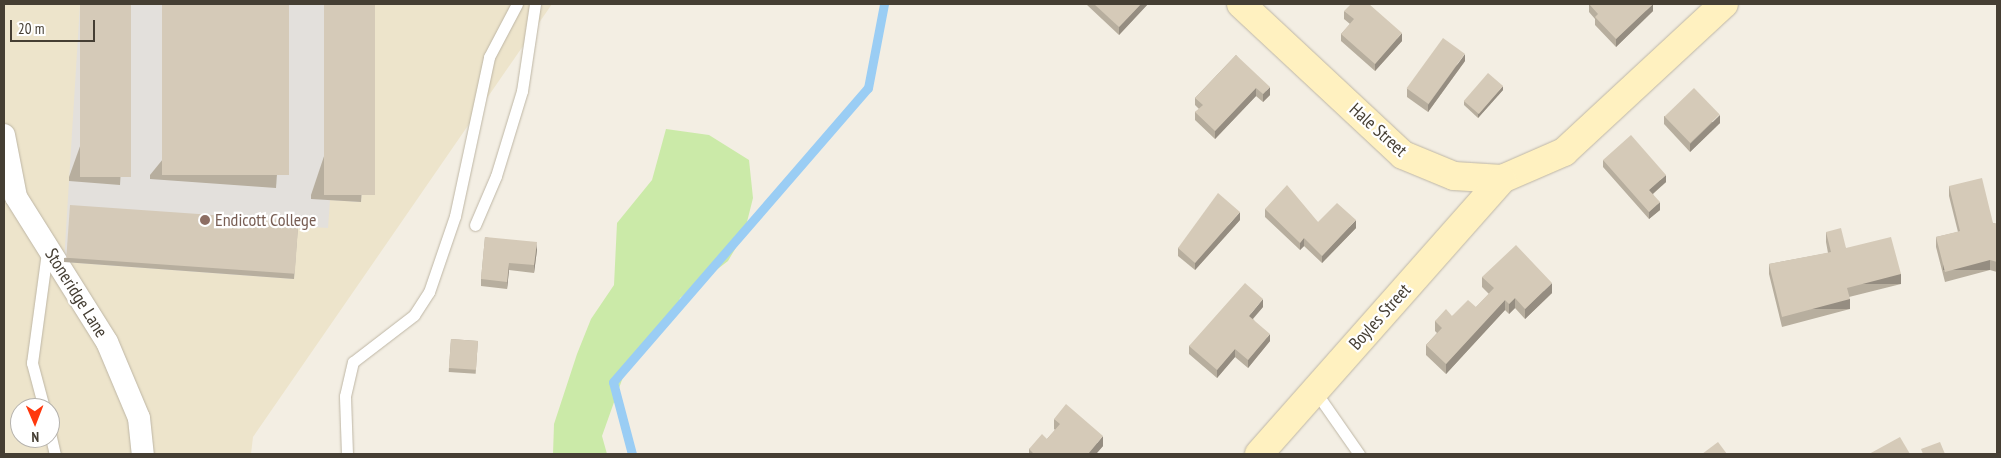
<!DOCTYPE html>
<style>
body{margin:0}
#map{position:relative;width:2001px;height:458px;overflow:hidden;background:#f3eee3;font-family:"PT Sans Narrow",sans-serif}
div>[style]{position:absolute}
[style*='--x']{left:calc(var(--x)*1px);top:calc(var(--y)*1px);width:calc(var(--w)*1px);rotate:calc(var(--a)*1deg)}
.education>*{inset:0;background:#ede4cb}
.green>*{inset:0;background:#cbeaa8}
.parking>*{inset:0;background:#e3e0dc}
.stream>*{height:9px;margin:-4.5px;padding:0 4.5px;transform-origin:4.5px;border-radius:4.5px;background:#9acdf4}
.roads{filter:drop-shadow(0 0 1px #beb6a5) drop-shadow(0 0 1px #beb6a5)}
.lane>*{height:11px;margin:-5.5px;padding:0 5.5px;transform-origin:5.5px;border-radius:5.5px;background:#fff}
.street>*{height:22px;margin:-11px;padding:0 11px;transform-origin:11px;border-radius:11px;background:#fff}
.secondary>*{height:28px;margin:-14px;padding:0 14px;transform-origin:14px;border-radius:14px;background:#fff1c0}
.wall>*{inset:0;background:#b7ae9e;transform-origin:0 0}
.shaded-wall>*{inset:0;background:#958d81;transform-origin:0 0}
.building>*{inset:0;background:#d5cab8;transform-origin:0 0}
.dots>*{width:14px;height:14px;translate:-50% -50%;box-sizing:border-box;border:2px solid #fff;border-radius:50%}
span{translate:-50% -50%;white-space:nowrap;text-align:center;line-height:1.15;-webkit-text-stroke:4.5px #fff;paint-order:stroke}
.street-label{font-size:18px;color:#453e33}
.education-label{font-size:18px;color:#785e54}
.left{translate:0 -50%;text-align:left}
.frame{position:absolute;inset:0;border:5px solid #453e33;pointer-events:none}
.north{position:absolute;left:10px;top:398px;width:50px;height:50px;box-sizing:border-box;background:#fff;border:1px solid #b5b2ad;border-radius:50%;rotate:179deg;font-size:14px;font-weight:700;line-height:20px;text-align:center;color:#453e33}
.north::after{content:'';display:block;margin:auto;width:18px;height:22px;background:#ff380d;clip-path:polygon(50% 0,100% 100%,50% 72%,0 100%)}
.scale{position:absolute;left:10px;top:20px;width:85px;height:22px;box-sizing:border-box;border:2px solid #453e33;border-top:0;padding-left:6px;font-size:15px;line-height:18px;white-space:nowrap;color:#453e33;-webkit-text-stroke:4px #fff;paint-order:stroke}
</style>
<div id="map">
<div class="education">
<div style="clip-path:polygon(evenodd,4px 4px,552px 4px,253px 437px,251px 454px,4px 454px,4px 4px,20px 408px,50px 408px,50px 438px,20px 438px,20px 408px)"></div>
</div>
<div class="green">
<div style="clip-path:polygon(666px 129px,709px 135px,749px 160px,753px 198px,744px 234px,728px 261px,680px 298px,673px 319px,655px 334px,623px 377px,602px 436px,607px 454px,553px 454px,554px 424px,577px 354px,591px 319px,614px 285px,617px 223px,652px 180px)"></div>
</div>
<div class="parking">
<div style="clip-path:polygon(80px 4px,375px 4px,361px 202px,330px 200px,328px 228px,298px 226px,294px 279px,64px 262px)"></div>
</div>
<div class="stream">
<div style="--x:632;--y:454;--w:74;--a:-104.8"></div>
<div style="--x:613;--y:382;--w:389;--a:-49.1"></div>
<div style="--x:868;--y:88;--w:86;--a:-79.2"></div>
</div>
<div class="roads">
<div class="lane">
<div style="--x:475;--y:225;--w:53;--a:-66.8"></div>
<div style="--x:496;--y:176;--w:89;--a:-73"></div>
<div style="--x:522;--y:91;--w:88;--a:-81.5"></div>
<div style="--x:1315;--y:391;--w:77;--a:55.1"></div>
<div style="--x:44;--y:408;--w:47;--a:-104.9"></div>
<div style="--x:32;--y:363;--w:112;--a:-82.3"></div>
<div style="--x:50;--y:433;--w:22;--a:77"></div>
<div style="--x:347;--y:454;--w:58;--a:-92"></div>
<div style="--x:345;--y:396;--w:35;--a:-77"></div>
<div style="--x:353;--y:362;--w:77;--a:-37.6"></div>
<div style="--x:414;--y:315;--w:27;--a:-57"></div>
<div style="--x:429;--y:292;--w:80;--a:-71.1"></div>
<div style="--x:455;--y:216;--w:163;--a:-77.9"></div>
<div style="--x:489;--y:57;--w:60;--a:-62.2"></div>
</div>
<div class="street">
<div style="--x:4;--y:135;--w:63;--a:79"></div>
<div style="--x:16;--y:197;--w:171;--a:57.9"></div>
<div style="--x:107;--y:342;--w:82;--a:67.2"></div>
<div style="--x:139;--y:418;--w:36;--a:84"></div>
</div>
<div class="secondary">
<div style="--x:1241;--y:4;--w:221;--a:43"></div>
<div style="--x:1403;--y:155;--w:55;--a:22.4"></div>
<div style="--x:1454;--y:176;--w:48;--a:3.6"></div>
<div style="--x:1502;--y:179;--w:68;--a:-23.5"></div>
<div style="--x:1564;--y:152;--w:218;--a:-42.8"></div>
<div style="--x:1259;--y:454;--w:367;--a:-48.5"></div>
</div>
</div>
<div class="wall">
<div style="clip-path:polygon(131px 4px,120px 185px,69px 181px,69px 177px)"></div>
<div style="clip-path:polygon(289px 4px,276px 188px,150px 179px,150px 175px)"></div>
<div style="clip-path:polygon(375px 4px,361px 202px,311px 199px,311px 195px)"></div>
<div style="clip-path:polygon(1086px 4px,1148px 4px,1119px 35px)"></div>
<div style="clip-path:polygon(1589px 4px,1653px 11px,1616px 47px,1595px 25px,1595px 19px,1589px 12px)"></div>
<div style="clip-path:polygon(1344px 11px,1402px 41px,1375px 71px,1341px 41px,1341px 34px,1350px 24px,1344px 19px)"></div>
<div style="clip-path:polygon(1236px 55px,1270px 95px,1263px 102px,1256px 96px,1215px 139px,1195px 120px,1195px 112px,1199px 109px,1195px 105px,1195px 98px)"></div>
<div style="clip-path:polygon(1465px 61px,1428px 112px,1407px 97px,1407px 89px)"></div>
<div style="clip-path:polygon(1503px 90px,1478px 118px,1464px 105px,1464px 101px)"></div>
<div style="clip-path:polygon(1664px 116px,1720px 123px,1690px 152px,1664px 124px)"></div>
<div style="clip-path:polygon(1603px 160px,1666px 182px,1653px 194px,1660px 210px,1649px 219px,1603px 167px)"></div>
<div style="clip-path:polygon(1949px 186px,1993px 223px,1997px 224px,1997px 272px,1990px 270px,1945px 282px,1936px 247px,1936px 237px,1958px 232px,1949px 196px)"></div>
<div style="clip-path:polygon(1265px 209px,1318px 222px,1356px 228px,1322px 263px,1304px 246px,1300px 250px,1265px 217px)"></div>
<div style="clip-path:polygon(1240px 220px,1195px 270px,1178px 256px,1178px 248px)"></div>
<div style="clip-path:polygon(298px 226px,294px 279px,64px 262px,64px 258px)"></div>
<div style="clip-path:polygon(1826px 232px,1846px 248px,1901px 284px,1849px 297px,1850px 309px,1782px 327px,1769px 274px,1769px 264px,1828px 253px,1826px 242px)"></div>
<div style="clip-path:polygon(485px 237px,537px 250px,534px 273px,509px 270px,507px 289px,481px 286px,481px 279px)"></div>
<div style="clip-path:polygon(1482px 277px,1552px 293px,1525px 319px,1515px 308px,1509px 314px,1505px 310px,1446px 374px,1426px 355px,1426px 345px,1437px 333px,1435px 331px,1435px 321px,1452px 316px,1476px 307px,1489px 294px,1482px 287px)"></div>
<div style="clip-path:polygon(1263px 307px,1253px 319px,1270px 341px,1248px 368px,1235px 357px,1217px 378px,1189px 354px,1189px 346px)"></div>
<div style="left:451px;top:339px;width:27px;height:33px;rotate:4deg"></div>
<div style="clip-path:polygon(1054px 419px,1103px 446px,1096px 454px,1029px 454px,1029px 449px,1047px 439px,1055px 430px,1054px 429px)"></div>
</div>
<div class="shaded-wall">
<div style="clip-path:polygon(1141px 4px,1148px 4px,1119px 35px,1119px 27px)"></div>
<div style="clip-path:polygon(1653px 4px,1653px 11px,1616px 47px,1616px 39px)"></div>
<div style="clip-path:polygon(1402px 33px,1402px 41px,1375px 71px,1375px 64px)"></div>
<div style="clip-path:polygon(1465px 54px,1465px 61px,1428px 112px,1428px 105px)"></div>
<div style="clip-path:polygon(1503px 86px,1503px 90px,1478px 118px,1478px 114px)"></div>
<div style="clip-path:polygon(1270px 87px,1270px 95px,1263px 102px,1263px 94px)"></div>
<div style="clip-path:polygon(1256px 88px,1256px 96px,1215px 139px,1215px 131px)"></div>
<div style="clip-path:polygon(1720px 115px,1720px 123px,1690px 152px,1690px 144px)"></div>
<div style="clip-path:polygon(1666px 175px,1666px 182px,1649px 197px,1649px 190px)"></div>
<div style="clip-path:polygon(1660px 202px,1660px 210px,1649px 219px,1649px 212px)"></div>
<div style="clip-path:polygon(1240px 212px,1240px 220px,1195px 270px,1195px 263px)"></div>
<div style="clip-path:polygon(1356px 220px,1356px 228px,1322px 263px,1322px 256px)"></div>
<div style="clip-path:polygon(1304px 238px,1304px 246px,1300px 250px,1300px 243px)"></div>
<div style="clip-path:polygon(537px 242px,537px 250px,534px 273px,534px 265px)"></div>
<div style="left:1990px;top:260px;width:10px;height:47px;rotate:90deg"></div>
<div style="clip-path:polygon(509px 263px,509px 270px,507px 289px,507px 282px)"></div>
<div style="left:1901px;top:274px;width:10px;height:56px;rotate:90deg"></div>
<div style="clip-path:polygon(1552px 283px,1552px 293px,1525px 319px,1525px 309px)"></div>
<div style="clip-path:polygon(1515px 298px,1515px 308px,1509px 314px,1509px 304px)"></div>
<div style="clip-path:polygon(1263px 299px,1263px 307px,1249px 323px,1249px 316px)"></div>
<div style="left:1850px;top:299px;width:10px;height:70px;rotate:90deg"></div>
<div style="clip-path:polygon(1505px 300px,1505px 310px,1446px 374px,1446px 364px)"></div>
<div style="clip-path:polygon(1270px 334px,1270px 341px,1248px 368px,1248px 360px)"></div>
<div style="clip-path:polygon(1235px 349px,1235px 357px,1217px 378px,1217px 370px)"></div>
<div style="clip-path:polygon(1103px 436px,1103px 446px,1096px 454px,1088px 454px)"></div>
</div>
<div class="building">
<div style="left:80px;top:4px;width:51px;height:173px"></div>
<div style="left:162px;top:4px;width:127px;height:171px"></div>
<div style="left:324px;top:4px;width:51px;height:191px"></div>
<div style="clip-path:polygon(1094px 4px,1141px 4px,1119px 27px)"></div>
<div style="clip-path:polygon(1351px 4px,1369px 4px,1402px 33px,1375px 64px,1341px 34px,1354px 19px,1344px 11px)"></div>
<div style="clip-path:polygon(1589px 4px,1653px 4px,1616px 39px,1595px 17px,1598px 14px)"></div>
<div style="left:1443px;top:38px;width:27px;height:62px;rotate:36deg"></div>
<div style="clip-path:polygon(1236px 55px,1270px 87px,1263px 94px,1256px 88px,1215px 131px,1195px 112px,1203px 105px,1195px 98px)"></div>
<div style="left:1488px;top:73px;width:20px;height:37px;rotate:41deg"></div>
<div style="left:1694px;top:88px;width:37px;height:41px;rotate:46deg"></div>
<div style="clip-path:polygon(1631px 135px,1666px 175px,1649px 190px,1660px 202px,1649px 212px,1603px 160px)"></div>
<div style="clip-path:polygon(1982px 178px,1993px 223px,1997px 224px,1997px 262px,1990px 260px,1945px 272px,1936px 237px,1960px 231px,1949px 186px)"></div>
<div style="clip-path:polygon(1287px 185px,1318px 222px,1337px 203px,1356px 220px,1322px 256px,1304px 238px,1300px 243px,1265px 209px)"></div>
<div style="clip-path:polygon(1218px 193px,1240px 212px,1195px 263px,1178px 248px)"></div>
<div style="left:70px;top:205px;width:229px;height:53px;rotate:4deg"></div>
<div style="clip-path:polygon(1841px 228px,1846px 248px,1891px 237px,1901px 274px,1847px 288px,1850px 299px,1782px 317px,1769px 264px,1831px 252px,1826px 232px)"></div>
<div style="clip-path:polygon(485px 237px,537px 242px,534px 265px,509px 263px,507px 282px,481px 279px)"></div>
<div style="clip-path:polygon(1516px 245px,1552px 283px,1525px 309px,1515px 298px,1509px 304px,1505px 300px,1446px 364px,1426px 345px,1442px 328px,1435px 321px,1446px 309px,1452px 316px,1468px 300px,1476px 307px,1494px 288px,1482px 277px)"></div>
<div style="clip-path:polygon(1245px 283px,1263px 299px,1249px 316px,1270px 334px,1248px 360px,1235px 349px,1217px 370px,1189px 346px)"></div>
<div style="left:451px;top:339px;width:27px;height:29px;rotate:4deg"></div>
<div style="clip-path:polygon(1066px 404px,1103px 436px,1088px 454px,1034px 454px,1029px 449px,1042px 434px,1047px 439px,1060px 424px,1054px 419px)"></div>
<div style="clip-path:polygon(1900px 437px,1910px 454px,1869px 454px)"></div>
<div style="clip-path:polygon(1718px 442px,1727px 454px,1702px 454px)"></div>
<div style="clip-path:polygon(1940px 442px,1945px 454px,1923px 454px,1921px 449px)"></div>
</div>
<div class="dots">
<div style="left:205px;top:220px;background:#8d6e63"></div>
</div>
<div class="street-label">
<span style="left:1378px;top:130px;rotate:42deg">Hale Street</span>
<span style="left:76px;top:293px;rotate:58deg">Stoneridge Lane</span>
<span style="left:1380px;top:317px;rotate:-48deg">Boyles Street</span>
</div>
<div class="education-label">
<span class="left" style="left:215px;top:220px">Endicott College</span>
</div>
<div class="frame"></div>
<div class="north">N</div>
<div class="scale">20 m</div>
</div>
